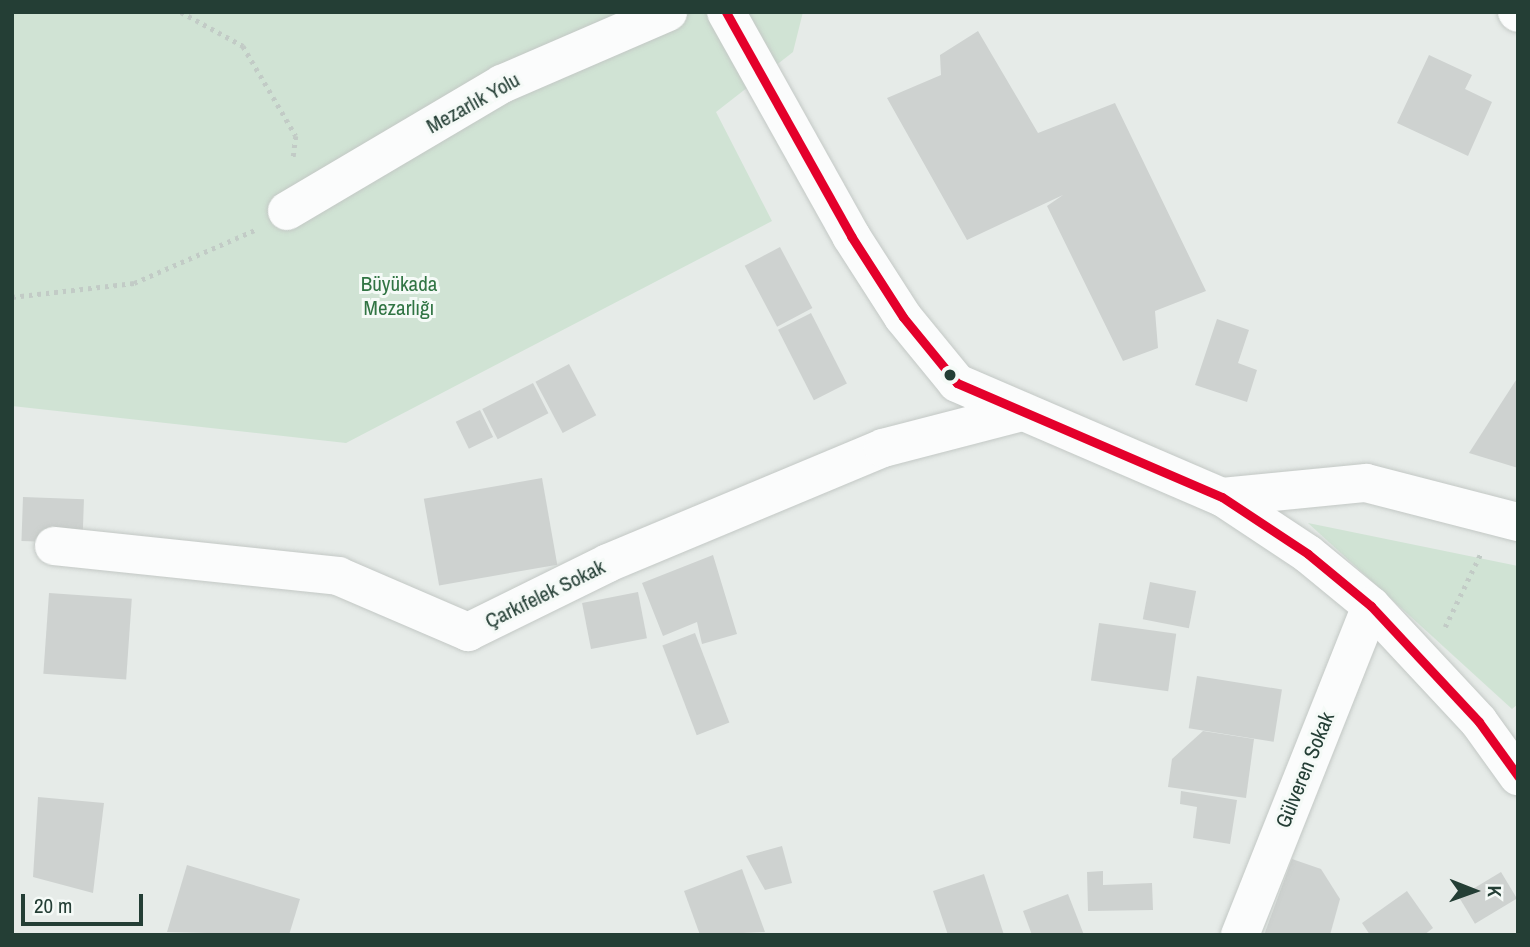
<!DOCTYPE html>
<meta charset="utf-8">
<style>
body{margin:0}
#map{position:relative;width:1530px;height:947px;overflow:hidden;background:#e6ebe8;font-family:"Archivo Narrow",sans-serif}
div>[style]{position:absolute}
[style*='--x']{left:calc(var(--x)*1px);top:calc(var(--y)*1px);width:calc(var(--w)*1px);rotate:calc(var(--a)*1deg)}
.green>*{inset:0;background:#d0e3d4}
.building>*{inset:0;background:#ced2d0;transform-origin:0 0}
.path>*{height:4.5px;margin-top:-2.25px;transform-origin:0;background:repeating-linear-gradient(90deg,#c2cbc6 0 3.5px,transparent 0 8.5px)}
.roads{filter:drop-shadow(0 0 2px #c3c8c5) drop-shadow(0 0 2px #c3c8c5)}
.street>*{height:38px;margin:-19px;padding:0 19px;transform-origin:19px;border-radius:19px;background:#fbfcfc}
.bus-1>*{height:9px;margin:-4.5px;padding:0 4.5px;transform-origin:4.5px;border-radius:4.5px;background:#e4002b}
.dots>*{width:19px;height:19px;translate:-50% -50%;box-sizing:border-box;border:4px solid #f5faf7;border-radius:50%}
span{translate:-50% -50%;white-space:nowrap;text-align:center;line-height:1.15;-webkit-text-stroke:6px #f5faf7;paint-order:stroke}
.street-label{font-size:21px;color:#243e35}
.park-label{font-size:21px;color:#307443}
.frame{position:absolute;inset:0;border:14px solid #243e35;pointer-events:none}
.north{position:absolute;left:1439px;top:856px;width:70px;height:70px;-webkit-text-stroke:5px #f5faf7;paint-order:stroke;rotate:91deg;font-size:19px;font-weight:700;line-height:28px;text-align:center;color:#243e35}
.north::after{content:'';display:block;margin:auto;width:24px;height:32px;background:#243e35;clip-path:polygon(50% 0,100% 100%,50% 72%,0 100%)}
.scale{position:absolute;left:21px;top:894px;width:122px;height:32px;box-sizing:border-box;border:4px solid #243e35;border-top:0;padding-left:9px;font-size:21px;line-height:24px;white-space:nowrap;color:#243e35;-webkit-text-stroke:5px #f5faf7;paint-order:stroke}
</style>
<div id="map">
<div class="green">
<div style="clip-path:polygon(12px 12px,803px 12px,793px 52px,716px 112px,772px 221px,346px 443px,12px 406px)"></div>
<div style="clip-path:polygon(1308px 523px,1518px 566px,1518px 704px,1512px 709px)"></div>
</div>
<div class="building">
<div style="clip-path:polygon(978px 31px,1038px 133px,1115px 103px,1206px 291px,1155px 311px,1158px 348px,1123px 361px,1047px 206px,1063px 195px,967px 240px,887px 98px,941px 75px,940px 55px)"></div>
<div style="clip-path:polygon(1429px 55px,1472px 75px,1465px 89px,1492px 102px,1468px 156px,1397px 123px)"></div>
<div style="left:780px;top:247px;width:69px;height:40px;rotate:62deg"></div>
<div style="left:811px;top:313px;width:79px;height:37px;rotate:63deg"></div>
<div style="clip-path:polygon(1217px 319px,1249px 330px,1238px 363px,1257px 370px,1247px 402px,1195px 385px)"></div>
<div style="left:569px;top:364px;width:58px;height:38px;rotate:62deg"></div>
<div style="clip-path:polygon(1518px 377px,1518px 468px,1469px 453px)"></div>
<div style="left:533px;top:383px;width:34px;height:57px;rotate:63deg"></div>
<div style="left:480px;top:410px;width:30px;height:27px;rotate:64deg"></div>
<div style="left:542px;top:478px;width:88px;height:120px;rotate:80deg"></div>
<div style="left:23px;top:497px;width:61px;height:44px;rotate:2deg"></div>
<div style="clip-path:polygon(713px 555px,737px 634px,702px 644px,697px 622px,663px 636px,642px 583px)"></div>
<div style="left:1150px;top:582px;width:47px;height:38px;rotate:11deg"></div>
<div style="left:638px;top:592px;width:47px;height:57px;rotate:79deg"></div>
<div style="left:49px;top:593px;width:83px;height:81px;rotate:4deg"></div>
<div style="left:1099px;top:623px;width:78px;height:58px;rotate:8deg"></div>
<div style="left:695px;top:633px;width:96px;height:35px;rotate:69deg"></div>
<div style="left:1197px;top:676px;width:86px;height:53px;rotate:9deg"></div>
<div style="clip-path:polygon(1203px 731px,1254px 739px,1246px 798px,1168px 787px,1172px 759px)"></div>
<div style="clip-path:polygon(1181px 791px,1237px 800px,1230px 844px,1193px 838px,1197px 807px,1180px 804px)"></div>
<div style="clip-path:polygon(38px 797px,104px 803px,93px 893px,33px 877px)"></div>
<div style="clip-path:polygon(782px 846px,792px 883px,765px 890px,746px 856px)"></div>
<div style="clip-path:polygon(1292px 859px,1321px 869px,1340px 899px,1330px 935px,1264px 935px)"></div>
<div style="clip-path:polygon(187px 865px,300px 899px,289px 935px,167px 932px)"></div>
<div style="clip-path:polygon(742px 869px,765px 932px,700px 935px,684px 891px)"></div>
<div style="clip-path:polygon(1103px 871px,1103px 885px,1152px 883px,1153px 910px,1088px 911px,1087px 872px)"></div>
<div style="left:1501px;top:872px;width:31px;height:49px;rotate:59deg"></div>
<div style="clip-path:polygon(984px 874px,1004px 935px,948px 935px,933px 891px)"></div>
<div style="clip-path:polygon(1407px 891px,1433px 928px,1424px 935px,1370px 935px,1362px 923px)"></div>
<div style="clip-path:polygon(1068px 894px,1084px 935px,1032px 935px,1023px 911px)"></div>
</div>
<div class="path">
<div style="--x:181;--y:12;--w:71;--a:28.7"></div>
<div style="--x:243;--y:46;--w:104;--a:59.5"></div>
<div style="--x:296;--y:136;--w:23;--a:97"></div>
<div style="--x:12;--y:297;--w:123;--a:-6.5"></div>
<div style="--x:134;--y:283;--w:132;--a:-23.7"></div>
<div style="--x:1445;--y:627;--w:82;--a:-64.1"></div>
</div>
<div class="roads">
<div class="street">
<div style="--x:726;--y:12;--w:257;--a:60.8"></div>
<div style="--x:851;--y:236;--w:96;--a:57.3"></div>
<div style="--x:903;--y:317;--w:85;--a:50.7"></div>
<div style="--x:957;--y:383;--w:288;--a:23.3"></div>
<div style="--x:1222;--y:497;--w:103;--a:33.5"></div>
<div style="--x:1308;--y:554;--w:82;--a:39.5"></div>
<div style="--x:1371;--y:606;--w:158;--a:47"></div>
<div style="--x:1479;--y:722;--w:67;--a:54.2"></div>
<div style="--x:1517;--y:12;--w:1;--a:45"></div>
<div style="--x:287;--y:211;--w:250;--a:-30.6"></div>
<div style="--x:502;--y:84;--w:181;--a:-23.4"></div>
<div style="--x:1222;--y:497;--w:145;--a:-5.6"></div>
<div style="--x:1366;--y:483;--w:157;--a:14.4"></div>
<div style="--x:54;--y:546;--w:286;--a:6"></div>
<div style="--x:338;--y:576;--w:142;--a:23.3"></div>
<div style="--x:468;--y:632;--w:156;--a:-26.2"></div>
<div style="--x:608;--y:563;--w:298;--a:-22.7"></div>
<div style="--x:883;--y:448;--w:144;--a:-14.5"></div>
<div style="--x:1240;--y:935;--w:354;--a:-68.3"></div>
</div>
</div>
<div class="bus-1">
<div style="--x:726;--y:12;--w:257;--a:60.8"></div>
<div style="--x:851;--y:236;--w:96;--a:57.3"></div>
<div style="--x:903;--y:317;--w:85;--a:50.7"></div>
<div style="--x:957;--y:383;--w:288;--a:23.3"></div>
<div style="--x:1222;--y:497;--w:103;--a:33.5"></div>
<div style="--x:1308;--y:554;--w:82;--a:39.5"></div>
<div style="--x:1371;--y:606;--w:158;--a:47"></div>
<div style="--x:1479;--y:722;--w:67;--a:54.2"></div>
</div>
<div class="dots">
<div style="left:950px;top:375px;background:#243e35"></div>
</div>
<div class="street-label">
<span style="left:473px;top:103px;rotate:-29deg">Mezarlık Yolu</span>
<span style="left:545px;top:594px;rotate:-26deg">Çarkıfelek Sokak</span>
<span style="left:1305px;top:770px;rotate:-68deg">Gülveren Sokak</span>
</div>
<div class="park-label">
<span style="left:399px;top:296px">Büyükada<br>Mezarlığı</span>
</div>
<div class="frame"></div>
<div class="north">K</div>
<div class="scale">20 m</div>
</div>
